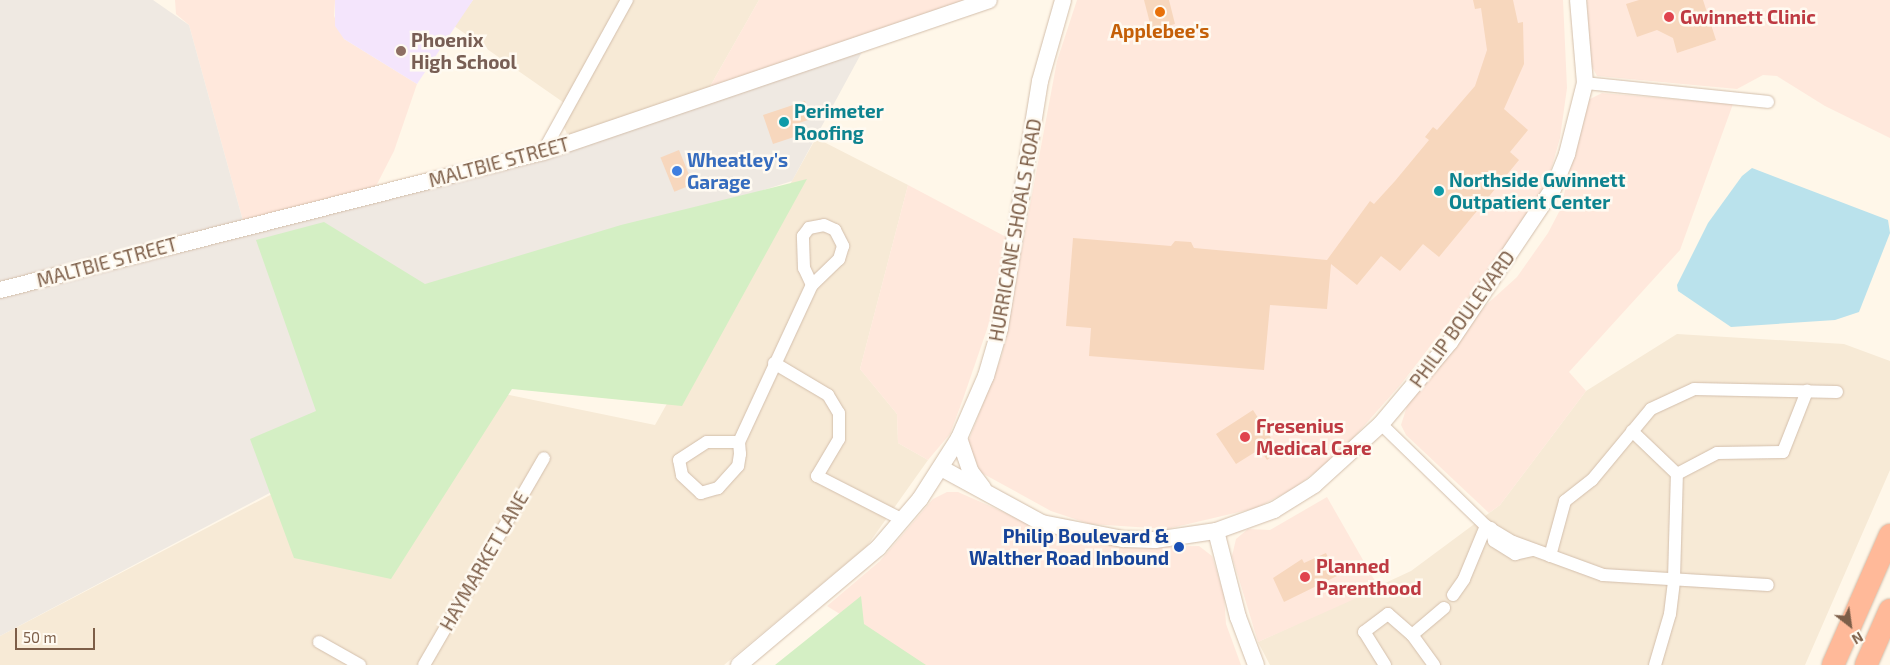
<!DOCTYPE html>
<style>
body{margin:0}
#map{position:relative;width:1890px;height:665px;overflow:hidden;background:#fff7e9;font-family:"Exo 2",sans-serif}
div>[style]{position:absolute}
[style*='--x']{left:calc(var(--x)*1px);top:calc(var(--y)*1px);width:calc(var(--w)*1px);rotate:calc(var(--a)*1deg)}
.residential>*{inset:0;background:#f7ead6}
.commercial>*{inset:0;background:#ffe8dc}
.industrial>*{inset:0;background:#efe9e2}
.education>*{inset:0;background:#f4e5fc}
.green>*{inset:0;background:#d4efc4}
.water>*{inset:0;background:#bae2ec}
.building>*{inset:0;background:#f7d7bd;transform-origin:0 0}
.roads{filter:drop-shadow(0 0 1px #d3bfac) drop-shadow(0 0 1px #d3bfac)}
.minor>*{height:12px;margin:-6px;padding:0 6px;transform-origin:6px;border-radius:6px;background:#fff}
.tertiary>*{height:16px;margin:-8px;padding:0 8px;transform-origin:8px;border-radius:8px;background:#fff}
.motorway>*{height:22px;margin:-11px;padding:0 11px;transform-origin:11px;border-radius:11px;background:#ffb999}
.dots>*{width:14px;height:14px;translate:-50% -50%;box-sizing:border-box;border:2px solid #fffaf1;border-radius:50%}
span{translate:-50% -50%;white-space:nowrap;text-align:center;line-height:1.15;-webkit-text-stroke:5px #fffaf1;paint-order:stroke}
.health-label{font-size:19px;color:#be3a42;font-weight:700}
.left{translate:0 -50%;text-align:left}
.food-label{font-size:19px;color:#c56008;font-weight:700}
.education-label{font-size:19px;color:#785e54;font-weight:700}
.culture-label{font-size:19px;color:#0d838f;font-weight:700}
.shop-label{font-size:19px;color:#366cbe;font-weight:700}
.street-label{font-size:19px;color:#7d5e48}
.transit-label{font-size:19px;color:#164399;font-weight:700}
.right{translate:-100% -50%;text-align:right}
.north{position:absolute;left:1825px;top:600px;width:50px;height:50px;-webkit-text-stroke:4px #fffaf1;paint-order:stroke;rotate:150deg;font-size:14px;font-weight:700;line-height:20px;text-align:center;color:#7d5e48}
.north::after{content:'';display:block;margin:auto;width:18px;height:22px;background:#7d5e48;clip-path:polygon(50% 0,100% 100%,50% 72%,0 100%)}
.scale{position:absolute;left:15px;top:628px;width:80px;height:22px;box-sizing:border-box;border:2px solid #7d5e48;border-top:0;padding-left:6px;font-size:15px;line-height:18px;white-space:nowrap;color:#7d5e48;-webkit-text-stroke:4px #fffaf1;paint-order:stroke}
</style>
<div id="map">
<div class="residential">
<div style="clip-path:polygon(473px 0,759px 0,708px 90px,574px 136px,567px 134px,563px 125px,570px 107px,454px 26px)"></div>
<div style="clip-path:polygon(816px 138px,908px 185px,860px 369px,897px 414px,898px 443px,928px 460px,867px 546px,724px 665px,0 665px,0 636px,475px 388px,655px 425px)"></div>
<div style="clip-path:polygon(1677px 334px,1844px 344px,1890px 361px,1890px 470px,1805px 665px,1270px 665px,1258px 642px,1411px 571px,1500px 505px,1586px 391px)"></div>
</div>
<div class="commercial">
<div style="clip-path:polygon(175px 0,335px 0,334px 16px,344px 39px,417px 84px,394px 151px,375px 188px,243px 221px,189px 25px,176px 14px)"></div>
<div style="clip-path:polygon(759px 0,969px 0,708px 90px)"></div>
<div style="clip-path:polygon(1077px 0,1563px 0,1567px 88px,1560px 138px,1550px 173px,1523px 227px,1401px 384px,1340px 453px,1293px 489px,1256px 508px,1167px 529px,1090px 524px,1051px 511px,980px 472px,968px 442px,1002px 355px,1057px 61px)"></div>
<div style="clip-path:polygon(1587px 0,1890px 0,1890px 138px,1825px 106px,1777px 76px,1763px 75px,1737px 89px,1597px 76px,1590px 63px)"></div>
<div style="clip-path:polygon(1602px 93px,1733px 104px,1680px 250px,1569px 372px,1586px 391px,1500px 505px,1489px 513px,1406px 435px,1401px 425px,1409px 400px,1485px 306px,1517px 277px,1548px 233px,1560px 210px,1588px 100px)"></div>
<div style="clip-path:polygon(908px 185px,1008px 238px,996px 303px,963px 399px,950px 434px,928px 460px,898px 443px,897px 414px,860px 369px)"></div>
<div style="clip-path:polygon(947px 492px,958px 492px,1051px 533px,1127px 547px,1199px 546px,1212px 556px,1224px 595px,1226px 624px,1241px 665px,922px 665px,827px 606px,880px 561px,933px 499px)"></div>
<div style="clip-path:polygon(1327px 497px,1379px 588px,1258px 642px,1232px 556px,1236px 539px,1248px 529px,1270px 530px)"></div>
</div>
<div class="industrial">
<div style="clip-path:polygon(0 0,153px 0,189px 25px,243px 221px,0 284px)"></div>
<div style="clip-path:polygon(862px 52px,792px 181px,299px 339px,343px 454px,0 636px,0 298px,549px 157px)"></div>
</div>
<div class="education">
<div style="clip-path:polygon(335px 0,473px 0,417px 84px,344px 39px,335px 26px)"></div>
</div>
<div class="green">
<div style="clip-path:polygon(807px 179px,682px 406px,512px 389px,391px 579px,294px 558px,250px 439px,316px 411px,256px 240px,324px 222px,425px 284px,621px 225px)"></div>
<div style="clip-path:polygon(861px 596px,864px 624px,926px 665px,775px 665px)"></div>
</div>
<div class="water">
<div style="clip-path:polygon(1752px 168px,1888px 220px,1890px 233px,1859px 312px,1835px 320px,1731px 327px,1678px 291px,1677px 285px,1708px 223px,1742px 176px)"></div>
</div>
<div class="building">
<div style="clip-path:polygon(1144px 0,1169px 0,1175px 24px,1152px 31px)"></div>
<div style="clip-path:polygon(1473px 0,1513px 0,1518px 23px,1523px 22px,1524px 64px,1504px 109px,1528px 130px,1510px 152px,1519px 160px,1439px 257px,1423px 244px,1400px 271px,1381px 256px,1357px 285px,1331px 264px,1327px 309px,1270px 305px,1264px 370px,1089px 356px,1091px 328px,1066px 326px,1073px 238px,1171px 246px,1175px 241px,1191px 242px,1194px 248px,1327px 260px,1370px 201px,1374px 204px,1395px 181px,1429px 140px,1425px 137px,1433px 127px,1437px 130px,1475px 86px,1487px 50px,1481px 8px,1475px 9px)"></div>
<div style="clip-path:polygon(1639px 0,1703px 0,1716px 40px,1677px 53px,1673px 38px,1657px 30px,1637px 37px,1626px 4px)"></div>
<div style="clip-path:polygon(805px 101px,811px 119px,793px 125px,797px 136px,773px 144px,763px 115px)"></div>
<div style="left:679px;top:150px;width:37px;height:20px;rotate:68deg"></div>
<div style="clip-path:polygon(1253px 410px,1273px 441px,1268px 444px,1275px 454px,1267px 460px,1260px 449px,1236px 464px,1216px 434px)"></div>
<div style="clip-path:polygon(1326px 553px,1337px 576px,1284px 602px,1273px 578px,1302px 559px,1304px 563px)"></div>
</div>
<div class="roads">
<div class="minor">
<div style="--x:1585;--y:83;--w:184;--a:5.9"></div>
<div style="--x:543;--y:152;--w:174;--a:-61.1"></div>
<div style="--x:824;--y:225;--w:12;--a:24"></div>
<div style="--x:835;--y:230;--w:18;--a:63"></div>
<div style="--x:843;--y:246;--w:14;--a:107"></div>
<div style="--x:839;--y:259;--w:37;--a:136"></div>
<div style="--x:812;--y:285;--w:19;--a:-115"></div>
<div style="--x:804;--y:268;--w:32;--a:-92"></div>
<div style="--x:803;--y:236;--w:10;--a:-53"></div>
<div style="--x:809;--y:228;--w:15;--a:-11"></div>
<div style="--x:774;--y:363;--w:63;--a:30.7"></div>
<div style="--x:828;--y:395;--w:21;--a:59"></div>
<div style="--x:839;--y:413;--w:26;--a:90"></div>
<div style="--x:839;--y:439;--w:43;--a:120.7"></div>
<div style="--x:817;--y:476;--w:97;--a:27.1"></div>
<div style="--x:1381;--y:424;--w:146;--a:44.2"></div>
<div style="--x:1486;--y:526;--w:31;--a:31"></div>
<div style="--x:1513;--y:542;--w:96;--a:20.1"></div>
<div style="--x:1603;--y:575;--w:165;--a:3.5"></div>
<div style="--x:1632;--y:431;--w:62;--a:43.7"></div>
<div style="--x:1677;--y:474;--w:45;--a:-27.7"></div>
<div style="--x:1717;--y:453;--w:66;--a:-0.9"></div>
<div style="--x:1783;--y:452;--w:66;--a:-68.5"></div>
<div style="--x:707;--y:442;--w:32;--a:0"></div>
<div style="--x:739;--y:442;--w:12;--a:85"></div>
<div style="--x:740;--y:454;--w:12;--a:99"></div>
<div style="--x:738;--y:466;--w:30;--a:132"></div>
<div style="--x:718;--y:488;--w:18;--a:164"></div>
<div style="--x:701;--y:493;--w:26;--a:-137"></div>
<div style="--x:682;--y:475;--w:15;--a:-101"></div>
<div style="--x:679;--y:460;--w:33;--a:-33"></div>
<div style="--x:739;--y:442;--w:173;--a:-65.1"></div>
<div style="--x:1491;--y:528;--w:13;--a:77"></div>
<div style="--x:1494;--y:541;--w:25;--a:32"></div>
<div style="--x:1515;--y:554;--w:18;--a:-13"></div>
<div style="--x:1550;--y:556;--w:57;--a:-74.7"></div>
<div style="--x:1565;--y:501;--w:34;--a:-38"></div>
<div style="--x:1592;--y:480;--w:92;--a:-50.3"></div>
<div style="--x:1651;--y:409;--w:47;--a:-24.9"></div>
<div style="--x:1694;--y:389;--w:143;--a:1.2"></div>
<div style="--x:1453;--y:595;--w:19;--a:-55"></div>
<div style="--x:1464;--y:579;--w:57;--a:-67.5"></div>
<div style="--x:319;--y:642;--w:47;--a:29.3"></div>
<div style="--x:424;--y:665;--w:239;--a:-59.9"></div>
<div style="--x:1385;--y:665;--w:39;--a:-122"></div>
<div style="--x:1364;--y:632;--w:30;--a:-37"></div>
<div style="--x:1388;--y:614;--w:32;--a:41"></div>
<div style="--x:1434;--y:665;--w:37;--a:-126"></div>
<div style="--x:1412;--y:635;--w:42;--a:-40.2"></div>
<div style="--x:1655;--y:665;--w:53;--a:-73.6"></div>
<div style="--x:1670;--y:614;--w:35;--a:-83"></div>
<div style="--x:1674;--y:579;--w:105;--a:-88.4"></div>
</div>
<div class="tertiary">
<div style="--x:0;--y:290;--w:560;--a:-14.26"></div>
<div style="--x:543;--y:152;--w:471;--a:-18.8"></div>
<div style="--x:959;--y:438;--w:36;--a:71"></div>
<div style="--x:971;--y:472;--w:20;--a:53"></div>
<div style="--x:941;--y:468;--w:115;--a:28.6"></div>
<div style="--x:1042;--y:523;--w:83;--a:11.2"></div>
<div style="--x:1123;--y:539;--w:32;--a:2"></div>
<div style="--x:1155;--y:540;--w:62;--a:-8.4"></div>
<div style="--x:1216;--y:531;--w:62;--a:-19.9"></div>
<div style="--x:1274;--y:510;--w:47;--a:-32"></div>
<div style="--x:1314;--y:485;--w:91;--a:-42.3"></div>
<div style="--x:1381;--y:424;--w:107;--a:-49.9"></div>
<div style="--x:1450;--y:342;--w:184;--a:-56.1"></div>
<div style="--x:1553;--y:189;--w:38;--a:-68"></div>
<div style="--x:1567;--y:154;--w:73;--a:-75.8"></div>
<div style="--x:1585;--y:83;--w:83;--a:-94.8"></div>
<div style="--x:1216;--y:531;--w:89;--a:75.7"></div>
<div style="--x:1238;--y:617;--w:51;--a:69.4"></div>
<div style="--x:739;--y:665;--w:182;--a:-40.1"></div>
<div style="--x:878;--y:548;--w:65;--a:-49.4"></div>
<div style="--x:920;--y:499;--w:72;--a:-57.4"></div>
<div style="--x:959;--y:438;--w:68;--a:-66.5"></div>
<div style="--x:986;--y:376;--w:50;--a:-73.7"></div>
<div style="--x:1000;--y:328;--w:250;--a:-80.8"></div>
<div style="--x:1040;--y:81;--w:84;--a:-74.1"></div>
</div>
<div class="motorway">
<div style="--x:1833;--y:665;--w:142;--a:-66.3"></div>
<div style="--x:1866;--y:665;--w:60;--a:-66.4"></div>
</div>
</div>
<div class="dots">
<div style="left:1160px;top:12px;background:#e8710a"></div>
<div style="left:1669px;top:17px;background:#e0444e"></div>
<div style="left:401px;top:51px;background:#8d6e63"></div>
<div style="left:784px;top:122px;background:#0f9aa8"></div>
<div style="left:677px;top:171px;background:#3f7fe0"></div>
<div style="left:1439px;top:191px;background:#0f9aa8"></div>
<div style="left:1245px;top:437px;background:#e0444e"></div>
<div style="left:1179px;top:547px;background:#1a4fb4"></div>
<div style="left:1305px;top:577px;background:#e0444e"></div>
</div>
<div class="health-label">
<span class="left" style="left:1680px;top:17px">Gwinnett Clinic</span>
<span class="left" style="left:1256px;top:437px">Fresenius<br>Medical Care</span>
<span class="left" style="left:1316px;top:577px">Planned<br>Parenthood</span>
</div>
<div class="food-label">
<span style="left:1160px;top:31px">Applebee's</span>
</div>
<div class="education-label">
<span class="left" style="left:411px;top:51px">Phoenix<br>High School</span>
</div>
<div class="culture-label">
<span class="left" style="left:794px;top:122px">Perimeter<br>Roofing</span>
<span class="left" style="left:1449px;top:191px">Northside Gwinnett<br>Outpatient Center</span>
</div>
<div class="shop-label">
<span class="left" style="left:687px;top:171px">Wheatley's<br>Garage</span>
</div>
<div class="street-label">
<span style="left:499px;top:162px;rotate:-15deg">MALTBIE STREET</span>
<span style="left:1015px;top:230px;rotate:-80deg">HURRICANE SHOALS ROAD</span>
<span style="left:107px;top:262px;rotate:-15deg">MALTBIE STREET</span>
<span style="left:1462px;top:319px;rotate:-54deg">PHILIP BOULEVARD</span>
<span style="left:484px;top:561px;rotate:-60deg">HAYMARKET LANE</span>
</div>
<div class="transit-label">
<span class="right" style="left:1169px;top:547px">Philip Boulevard &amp;<br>Walther Road Inbound</span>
</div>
<div class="north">N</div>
<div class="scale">50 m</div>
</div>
